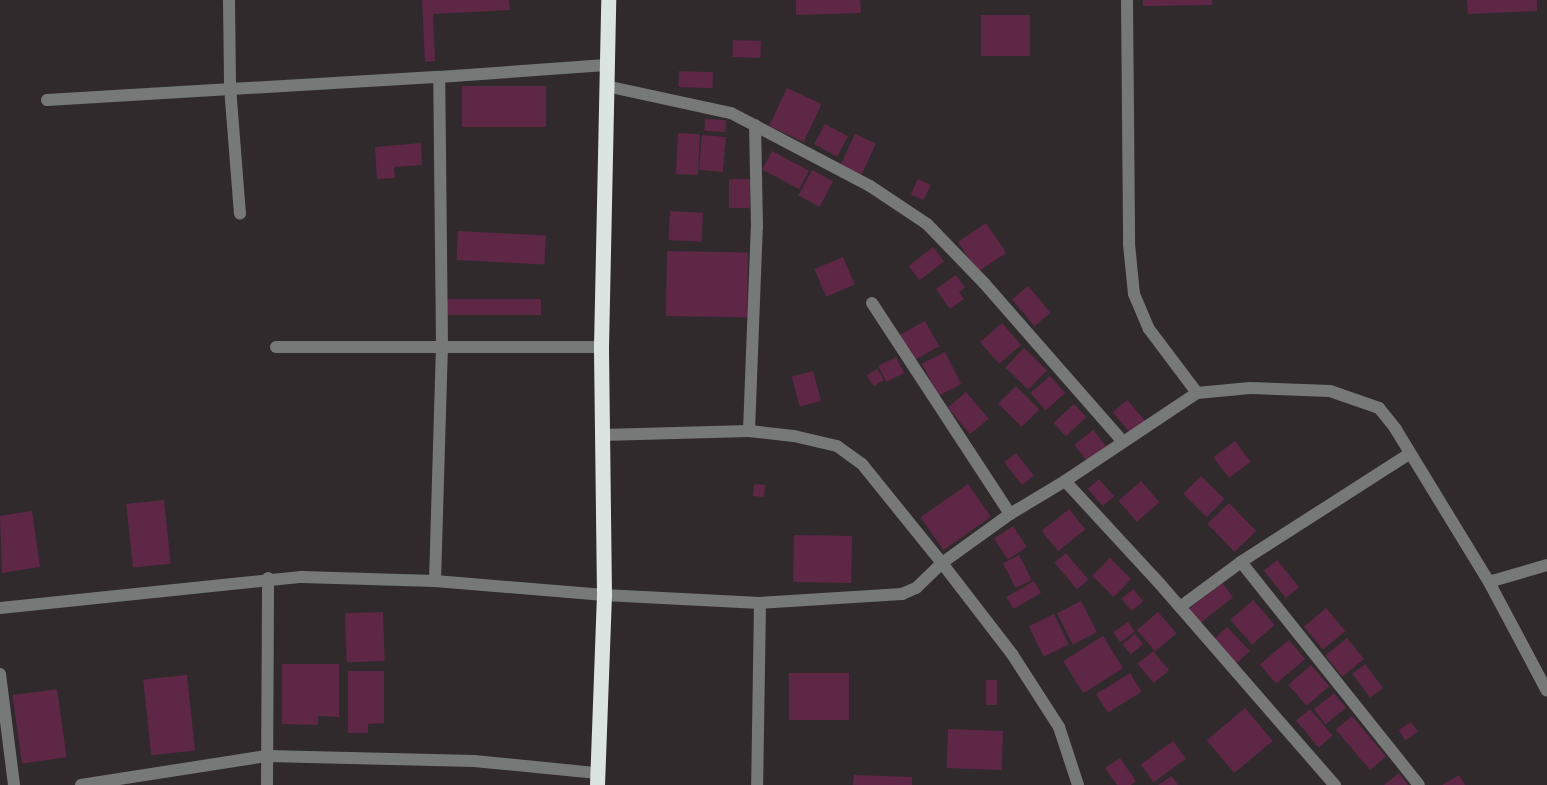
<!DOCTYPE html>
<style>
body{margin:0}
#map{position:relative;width:1547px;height:785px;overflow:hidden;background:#302a2d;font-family:Figtree,sans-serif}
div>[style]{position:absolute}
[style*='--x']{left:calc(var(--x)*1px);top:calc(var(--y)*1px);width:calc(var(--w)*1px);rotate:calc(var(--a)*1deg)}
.building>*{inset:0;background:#5e2746;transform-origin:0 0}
.minor>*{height:12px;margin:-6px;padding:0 6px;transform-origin:6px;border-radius:6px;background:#767978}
.highway>*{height:15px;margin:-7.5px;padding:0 7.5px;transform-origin:7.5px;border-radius:7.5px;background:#dce4e1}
span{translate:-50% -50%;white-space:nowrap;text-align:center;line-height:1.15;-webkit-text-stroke:4px #262123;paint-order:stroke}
</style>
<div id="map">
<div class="building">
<div style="clip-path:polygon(422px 0,509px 0,510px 10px,433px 14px,435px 61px,425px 62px)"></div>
<div style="clip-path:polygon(796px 0,860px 0,861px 13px,796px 15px)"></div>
<div style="clip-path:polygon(1143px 0,1212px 0,1212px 5px,1143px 6px)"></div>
<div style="clip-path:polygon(1467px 0,1537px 0,1537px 11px,1468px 14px)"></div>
<div style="left:1030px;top:15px;width:41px;height:49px;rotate:90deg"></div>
<div style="left:733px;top:40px;width:28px;height:17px;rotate:2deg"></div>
<div style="left:679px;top:71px;width:34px;height:16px;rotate:2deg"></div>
<div style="left:546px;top:86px;width:41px;height:84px;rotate:90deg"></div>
<div style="left:787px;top:88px;width:38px;height:42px;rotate:25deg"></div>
<div style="left:705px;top:119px;width:21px;height:12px;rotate:3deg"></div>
<div style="left:825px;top:124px;width:26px;height:23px;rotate:28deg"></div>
<div style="left:678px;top:133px;width:22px;height:41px;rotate:3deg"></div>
<div style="left:855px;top:134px;width:23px;height:34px;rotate:25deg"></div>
<div style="left:702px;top:135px;width:24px;height:35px;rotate:5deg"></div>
<div style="clip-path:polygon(421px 143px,422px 165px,394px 167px,395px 178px,377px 179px,375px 147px)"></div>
<div style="left:772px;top:151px;width:42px;height:21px;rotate:28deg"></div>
<div style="left:812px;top:170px;width:24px;height:29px;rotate:28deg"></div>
<div style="left:729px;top:179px;width:21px;height:29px"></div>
<div style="left:918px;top:179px;width:14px;height:17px;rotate:25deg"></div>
<div style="left:670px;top:211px;width:33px;height:29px;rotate:3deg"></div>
<div style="left:986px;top:223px;width:36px;height:34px;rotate:56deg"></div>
<div style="left:458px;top:231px;width:88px;height:29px;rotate:3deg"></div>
<div style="left:933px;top:247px;width:18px;height:31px;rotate:52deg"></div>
<div style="left:667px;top:251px;width:81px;height:65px;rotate:1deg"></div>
<div style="left:843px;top:257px;width:30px;height:31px;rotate:67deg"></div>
<div style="clip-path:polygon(956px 275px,965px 288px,959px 292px,964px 299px,950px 309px,936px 289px)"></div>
<div style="left:1028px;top:286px;width:35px;height:21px;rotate:50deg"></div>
<div style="left:447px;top:299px;width:94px;height:16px"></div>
<div style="left:925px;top:321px;width:29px;height:29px;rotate:61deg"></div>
<div style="left:1002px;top:323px;width:29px;height:29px;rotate:49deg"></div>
<div style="left:1024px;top:348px;width:32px;height:27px;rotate:44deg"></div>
<div style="left:945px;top:352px;width:36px;height:26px;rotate:63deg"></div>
<div style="left:896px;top:357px;width:18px;height:20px;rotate:63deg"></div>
<div style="left:877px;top:369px;width:13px;height:12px;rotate:58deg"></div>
<div style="left:813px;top:371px;width:31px;height:22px;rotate:75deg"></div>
<div style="left:1050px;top:376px;width:23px;height:26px;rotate:49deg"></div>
<div style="left:1016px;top:386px;width:33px;height:25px;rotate:45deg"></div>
<div style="left:966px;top:392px;width:35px;height:24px;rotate:50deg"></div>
<div style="left:1127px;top:400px;width:29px;height:19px;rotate:49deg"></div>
<div style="left:1074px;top:404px;width:18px;height:28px;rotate:47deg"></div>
<div style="left:1093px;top:430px;width:21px;height:24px;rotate:51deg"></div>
<div style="left:1235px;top:441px;width:26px;height:27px;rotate:53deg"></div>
<div style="left:1016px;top:453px;width:29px;height:15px;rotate:52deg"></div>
<div style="left:1201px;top:476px;width:33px;height:25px;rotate:45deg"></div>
<div style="left:1099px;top:479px;width:23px;height:15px;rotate:49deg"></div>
<div style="left:1141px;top:481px;width:28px;height:30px;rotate:49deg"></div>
<div style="left:754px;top:484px;width:11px;height:12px;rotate:5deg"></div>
<div style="left:968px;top:484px;width:40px;height:58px;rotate:55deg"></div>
<div style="left:164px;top:500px;width:64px;height:38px;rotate:84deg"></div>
<div style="left:1229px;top:503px;width:39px;height:30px;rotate:46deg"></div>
<div style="left:1069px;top:509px;width:26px;height:35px;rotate:51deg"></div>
<div style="clip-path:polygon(32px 511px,40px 567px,2px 573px,0 516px)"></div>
<div style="left:1013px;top:526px;width:25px;height:23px;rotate:56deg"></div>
<div style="left:794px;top:535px;width:58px;height:47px;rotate:1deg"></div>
<div style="left:1066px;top:553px;width:35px;height:15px;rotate:50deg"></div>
<div style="left:1019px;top:555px;width:28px;height:18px;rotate:63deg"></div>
<div style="left:1110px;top:558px;width:30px;height:25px;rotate:45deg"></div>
<div style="left:1277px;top:560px;width:35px;height:17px;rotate:51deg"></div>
<div style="left:1034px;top:581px;width:14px;height:32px;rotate:60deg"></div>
<div style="left:1222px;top:583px;width:18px;height:43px;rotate:52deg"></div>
<div style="left:1133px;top:589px;width:16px;height:15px;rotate:50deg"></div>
<div style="left:1253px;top:600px;width:33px;height:30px;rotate:49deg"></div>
<div style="left:1081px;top:601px;width:35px;height:27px;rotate:63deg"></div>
<div style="left:1326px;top:608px;width:30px;height:29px;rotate:50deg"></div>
<div style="left:383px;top:612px;width:49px;height:38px;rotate:88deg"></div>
<div style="left:1158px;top:612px;width:28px;height:28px;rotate:49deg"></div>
<div style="left:1054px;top:614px;width:34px;height:28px;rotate:64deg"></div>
<div style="left:1128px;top:622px;width:12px;height:18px;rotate:55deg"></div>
<div style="left:1227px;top:627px;width:33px;height:20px;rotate:46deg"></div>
<div style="left:1135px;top:634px;width:13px;height:16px;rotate:51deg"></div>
<div style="left:1103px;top:636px;width:38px;height:47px;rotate:58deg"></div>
<div style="left:1347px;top:638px;width:27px;height:28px;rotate:51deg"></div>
<div style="left:1289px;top:640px;width:25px;height:38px;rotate:50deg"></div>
<div style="left:1153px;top:651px;width:25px;height:20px;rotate:50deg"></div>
<div style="clip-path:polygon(282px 664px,339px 664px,339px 717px,318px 716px,318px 725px,282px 724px)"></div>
<div style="left:1365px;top:664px;width:30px;height:16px;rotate:53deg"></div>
<div style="left:1311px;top:665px;width:28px;height:30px;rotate:49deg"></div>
<div style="clip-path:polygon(348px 671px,384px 671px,384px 723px,368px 724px,368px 733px,348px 733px)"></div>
<div style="left:789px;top:673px;width:60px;height:47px"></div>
<div style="left:1130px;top:673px;width:22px;height:40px;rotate:58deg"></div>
<div style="left:187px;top:675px;width:76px;height:44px;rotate:84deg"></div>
<div style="left:997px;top:680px;width:25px;height:11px;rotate:90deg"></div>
<div style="left:57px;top:689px;width:69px;height:45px;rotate:82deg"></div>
<div style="left:1334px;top:693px;width:19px;height:26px;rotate:51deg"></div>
<div style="left:1245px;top:708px;width:43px;height:50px;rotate:50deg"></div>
<div style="left:1310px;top:709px;width:35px;height:18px;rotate:50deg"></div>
<div style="left:1352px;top:716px;width:53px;height:21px;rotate:50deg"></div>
<div style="left:1411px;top:722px;width:12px;height:15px;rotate:55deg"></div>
<div style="left:948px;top:729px;width:55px;height:39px;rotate:2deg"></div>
<div style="left:1173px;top:741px;width:22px;height:40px;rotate:54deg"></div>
<div style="clip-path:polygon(1120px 758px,1136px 781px,1131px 785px,1117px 785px,1105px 768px)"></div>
<div style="clip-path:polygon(1399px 773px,1408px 785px,1384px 785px)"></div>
<div style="clip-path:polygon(854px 775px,912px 777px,912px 785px,853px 785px)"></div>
<div style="clip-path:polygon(1459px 775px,1465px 785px,1442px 785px)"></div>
<div style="clip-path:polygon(1172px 776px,1178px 785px,1158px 785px)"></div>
</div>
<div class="minor">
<div style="--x:229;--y:0;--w:87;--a:89.3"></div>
<div style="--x:230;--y:87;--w:127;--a:85.5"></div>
<div style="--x:1127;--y:0;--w:244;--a:89.5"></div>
<div style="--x:1129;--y:244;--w:50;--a:84.3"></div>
<div style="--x:1134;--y:294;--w:38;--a:67"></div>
<div style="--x:1149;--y:329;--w:80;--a:53.1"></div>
<div style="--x:606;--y:86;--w:128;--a:12.2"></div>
<div style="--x:731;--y:113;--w:157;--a:27.7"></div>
<div style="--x:870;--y:186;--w:69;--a:33.7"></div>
<div style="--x:927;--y:224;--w:82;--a:46"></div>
<div style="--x:984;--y:283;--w:211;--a:48.8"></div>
<div style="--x:47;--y:100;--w:393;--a:-3.4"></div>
<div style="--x:872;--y:303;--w:252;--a:56.8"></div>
<div style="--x:276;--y:347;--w:325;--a:0"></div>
<div style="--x:749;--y:431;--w:204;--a:-87.8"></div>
<div style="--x:757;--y:227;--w:102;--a:-91.1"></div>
<div style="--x:602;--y:435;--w:147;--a:-1.6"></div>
<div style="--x:749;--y:431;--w:45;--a:6.3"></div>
<div style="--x:794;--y:436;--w:44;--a:13.1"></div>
<div style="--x:837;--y:446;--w:31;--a:36"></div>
<div style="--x:862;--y:464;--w:127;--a:51.1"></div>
<div style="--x:942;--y:563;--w:36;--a:136"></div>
<div style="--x:916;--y:588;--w:15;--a:157"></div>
<div style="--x:902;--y:594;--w:142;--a:176.4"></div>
<div style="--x:760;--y:603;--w:182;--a:90.9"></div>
<div style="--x:1409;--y:454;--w:200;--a:147.3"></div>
<div style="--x:1241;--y:562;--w:285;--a:51.4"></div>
<div style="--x:1065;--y:481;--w:159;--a:-33.7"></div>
<div style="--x:1197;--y:393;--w:53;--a:-5.4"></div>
<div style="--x:1250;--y:388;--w:80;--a:2.1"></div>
<div style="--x:1330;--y:391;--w:52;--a:19.1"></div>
<div style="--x:1379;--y:408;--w:26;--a:51"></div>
<div style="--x:1395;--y:428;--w:180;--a:58.6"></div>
<div style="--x:1547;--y:565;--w:60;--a:163.7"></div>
<div style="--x:1489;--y:582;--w:123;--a:62"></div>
<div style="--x:435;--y:581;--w:237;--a:-88.3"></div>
<div style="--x:442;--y:344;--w:267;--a:-90.6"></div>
<div style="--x:439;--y:77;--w:167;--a:-4.1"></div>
<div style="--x:1180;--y:607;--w:76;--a:-36.4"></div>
<div style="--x:0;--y:608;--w:303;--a:-5.9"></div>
<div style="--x:301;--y:577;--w:134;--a:1.7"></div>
<div style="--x:435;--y:581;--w:170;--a:4.7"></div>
<div style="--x:604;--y:595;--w:156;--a:2.9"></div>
<div style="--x:0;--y:674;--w:112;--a:82.8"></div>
<div style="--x:81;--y:785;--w:188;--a:-8.9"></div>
<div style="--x:267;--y:756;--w:207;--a:1.4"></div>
<div style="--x:474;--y:761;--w:124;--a:5.6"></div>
<div style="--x:267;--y:785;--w:207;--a:-89.7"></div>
<div style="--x:1078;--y:785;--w:61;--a:-108.1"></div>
<div style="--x:1059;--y:727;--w:87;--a:-122.8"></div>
<div style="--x:1012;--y:654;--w:115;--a:-127.6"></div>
<div style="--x:942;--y:563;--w:84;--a:-35.8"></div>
<div style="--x:1010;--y:514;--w:64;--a:-31"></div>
<div style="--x:1065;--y:481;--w:140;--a:47.3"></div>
<div style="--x:1160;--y:584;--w:267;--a:49"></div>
</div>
<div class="highway">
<div style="--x:597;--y:785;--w:190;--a:-87.9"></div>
<div style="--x:604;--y:595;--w:248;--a:-90.7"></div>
<div style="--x:601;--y:347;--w:347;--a:-88.8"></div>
</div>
</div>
